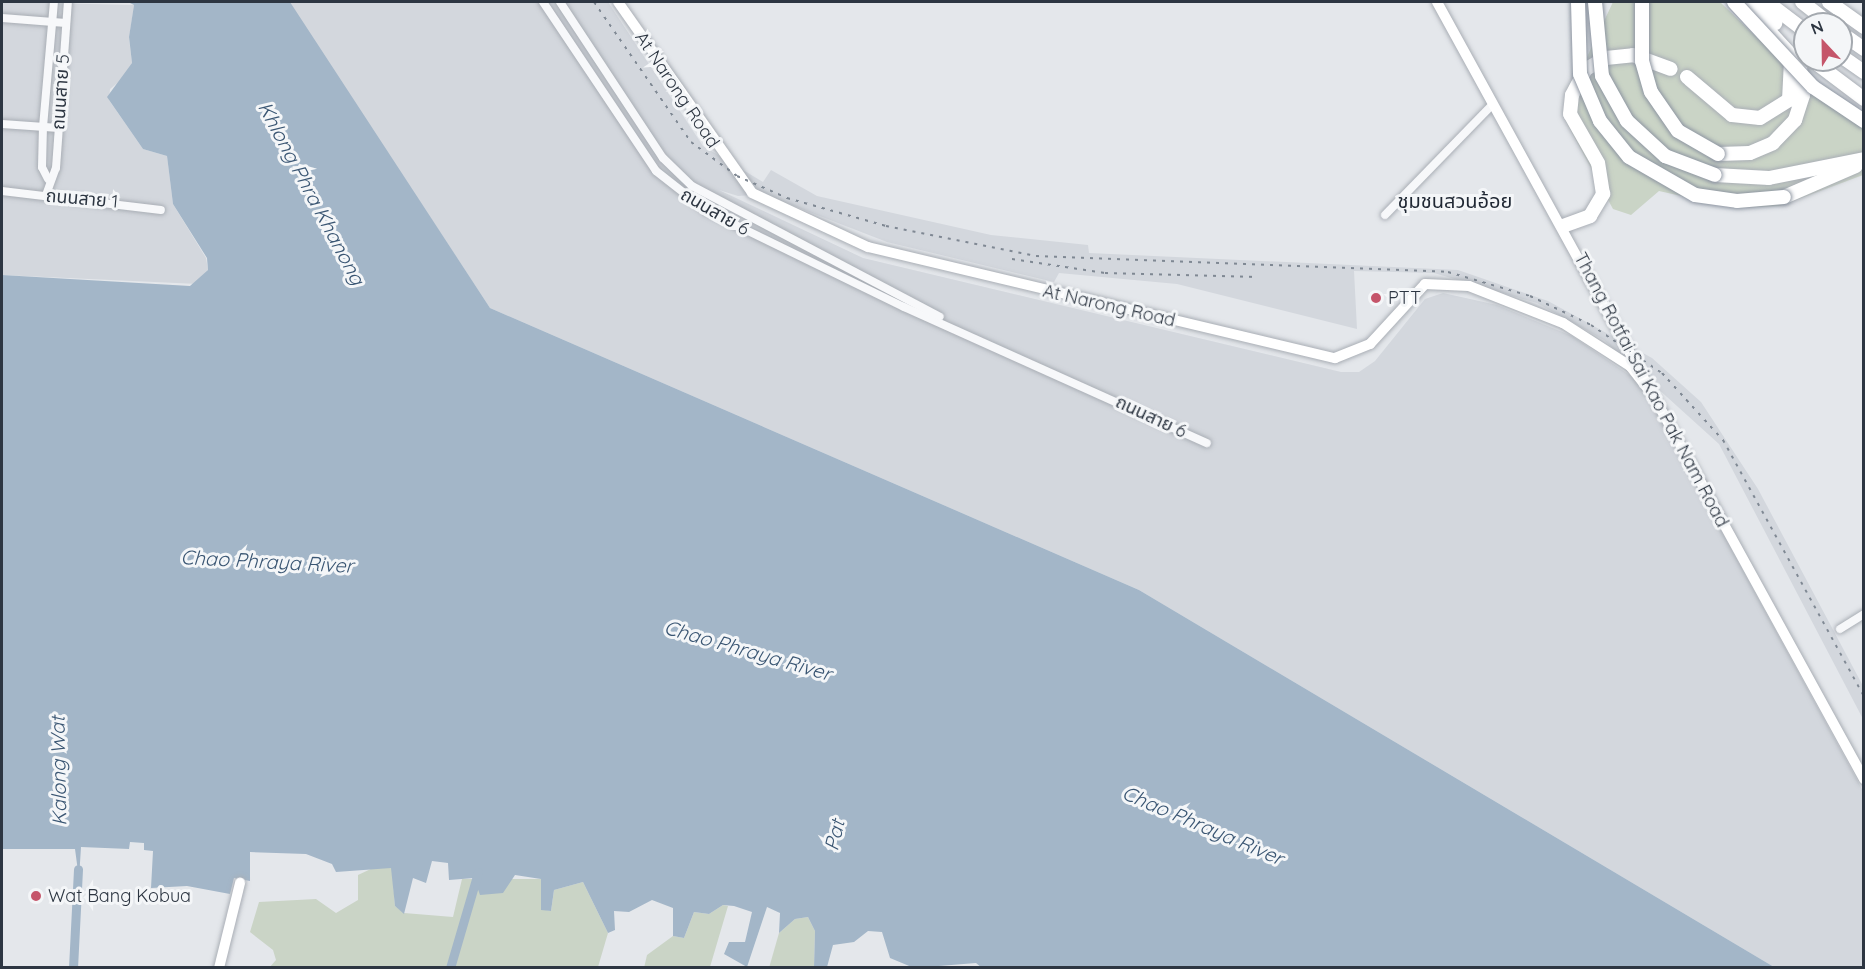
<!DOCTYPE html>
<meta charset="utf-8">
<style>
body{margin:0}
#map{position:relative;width:1865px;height:969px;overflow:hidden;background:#e4e7eb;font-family:Quicksand,"Noto Sans Thai",sans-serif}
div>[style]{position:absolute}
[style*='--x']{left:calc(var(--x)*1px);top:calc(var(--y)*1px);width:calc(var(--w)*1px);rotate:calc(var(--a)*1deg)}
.built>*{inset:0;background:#d3d7dd}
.green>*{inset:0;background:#cad4c6}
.water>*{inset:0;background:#a3b6c8}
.canal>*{height:9px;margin:-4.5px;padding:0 4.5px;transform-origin:4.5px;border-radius:4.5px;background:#a3b6c8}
.roads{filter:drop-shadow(0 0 2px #a9aeb5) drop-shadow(0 0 2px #a9aeb5)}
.street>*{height:8px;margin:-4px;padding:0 4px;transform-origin:4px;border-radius:4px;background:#f7f8fa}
.secondary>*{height:10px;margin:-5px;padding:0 5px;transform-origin:5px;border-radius:5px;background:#fff}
.highway>*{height:14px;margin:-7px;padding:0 7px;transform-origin:7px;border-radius:7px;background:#fff}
.rail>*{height:2px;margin-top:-1px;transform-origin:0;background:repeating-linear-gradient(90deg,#7f8893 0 3px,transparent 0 9px)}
.bridges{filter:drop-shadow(0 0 2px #8d95a1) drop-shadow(0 0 2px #8d95a1)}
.highway-bridge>*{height:14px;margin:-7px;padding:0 7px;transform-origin:7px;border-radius:7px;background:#fff}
.dots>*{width:16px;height:16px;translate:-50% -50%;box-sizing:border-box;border:3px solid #f4f6f8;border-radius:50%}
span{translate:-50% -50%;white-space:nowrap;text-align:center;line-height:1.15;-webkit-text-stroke:6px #f4f6f8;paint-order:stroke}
.street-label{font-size:18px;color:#2d3642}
.poi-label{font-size:18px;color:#2d3642}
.left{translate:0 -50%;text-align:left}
.water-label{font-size:20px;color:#3a5673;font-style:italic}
.neighbourhood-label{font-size:20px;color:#1f2733}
.frame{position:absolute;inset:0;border:3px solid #2d3642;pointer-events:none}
.north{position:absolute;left:1793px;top:12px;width:60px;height:60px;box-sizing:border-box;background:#f4f6f8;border:2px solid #a4a9af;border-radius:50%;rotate:338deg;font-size:16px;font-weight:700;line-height:24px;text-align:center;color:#2d3642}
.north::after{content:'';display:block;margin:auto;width:21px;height:27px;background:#c5556a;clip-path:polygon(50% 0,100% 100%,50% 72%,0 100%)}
</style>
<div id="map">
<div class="built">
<div style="clip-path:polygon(2px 2px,134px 5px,129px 38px,132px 63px,126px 76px,110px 89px,109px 100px,143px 149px,167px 156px,173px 204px,206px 258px,208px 270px,198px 284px,2px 275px)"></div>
<div style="clip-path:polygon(608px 2px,703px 146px,763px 182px,771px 170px,817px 196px,991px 235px,1088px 245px,1089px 253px,1458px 270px,1548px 301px,1652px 358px,1701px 402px,1758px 489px,1863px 686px,1863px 719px,1719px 444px,1604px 340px,1537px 303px,1434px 273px,1354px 271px,1357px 329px,1177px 284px,1059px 273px,1054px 282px,887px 242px,763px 194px,738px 196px,719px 190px,863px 258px,1341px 372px,1359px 372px,1375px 361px,1425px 299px,1443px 293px,1497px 305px,1572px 336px,1641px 383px,1863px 791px,1863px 967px,1774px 967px,1139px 590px,490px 308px,289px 3px)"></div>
</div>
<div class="green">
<div style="clip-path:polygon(1613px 2px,1720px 2px,1824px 102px,1863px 122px,1863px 175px,1780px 206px,1735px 208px,1659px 191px,1631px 215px,1613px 209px,1565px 120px,1571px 91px)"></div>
<div style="clip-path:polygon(375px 867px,392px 868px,395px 906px,404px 913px,453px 917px,462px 879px,541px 879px,541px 909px,551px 911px,554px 890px,583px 882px,608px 933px,598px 967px,269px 968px,276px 960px,273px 950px,250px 932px,259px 902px,316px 899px,336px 913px,358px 900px,358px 875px)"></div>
<div style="clip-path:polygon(723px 905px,728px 906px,710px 967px,644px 968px,647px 955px,673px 936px,684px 938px,694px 912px,709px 914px)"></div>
<div style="clip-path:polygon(808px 917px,815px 931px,814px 967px,769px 968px,779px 933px,795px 919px)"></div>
</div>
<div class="water">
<div style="clip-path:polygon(128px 2px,290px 2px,490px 308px,1139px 590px,1774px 967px,982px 968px,976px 963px,914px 968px,890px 958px,882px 932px,868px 931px,854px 942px,833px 945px,827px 967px,814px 967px,815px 931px,808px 917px,795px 919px,779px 933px,780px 913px,767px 907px,747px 967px,724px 954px,729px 942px,745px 942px,752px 912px,734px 906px,723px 905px,709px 914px,694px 912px,684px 938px,673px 936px,673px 908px,652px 900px,629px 912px,614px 911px,615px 930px,608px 933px,583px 882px,554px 890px,551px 911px,541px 910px,541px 879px,515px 875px,503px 893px,480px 895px,474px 878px,449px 880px,448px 863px,432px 861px,426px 883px,413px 878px,404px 914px,395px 906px,391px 868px,336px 872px,332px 864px,306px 854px,250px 852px,250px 881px,234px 878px,230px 894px,187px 886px,151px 888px,153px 851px,144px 850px,144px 843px,130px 842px,129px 849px,81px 847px,79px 879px,75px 849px,2px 849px,2px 275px,190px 286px,208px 270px,207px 258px,173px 204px,167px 156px,143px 149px,107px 97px,132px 63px,129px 37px,134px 5px)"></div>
</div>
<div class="canal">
<div style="--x:73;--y:968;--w:99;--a:-87.1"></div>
<div style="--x:450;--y:968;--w:100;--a:-73.7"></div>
</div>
<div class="roads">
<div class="street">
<div style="--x:543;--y:2;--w:203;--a:56.2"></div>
<div style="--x:656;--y:171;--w:65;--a:38.1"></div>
<div style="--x:707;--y:211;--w:219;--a:26"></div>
<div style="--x:904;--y:307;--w:332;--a:24.2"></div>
<div style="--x:560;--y:2;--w:187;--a:56.6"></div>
<div style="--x:663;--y:158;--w:40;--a:44"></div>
<div style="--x:692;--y:186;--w:280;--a:27.8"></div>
<div style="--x:2;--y:18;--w:64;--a:4.5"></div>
<div style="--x:2;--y:124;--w:57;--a:4"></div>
<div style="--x:48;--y:179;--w:13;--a:-117"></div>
<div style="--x:42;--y:167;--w:40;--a:-88.6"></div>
<div style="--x:43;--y:127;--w:125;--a:-85"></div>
<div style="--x:2;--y:191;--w:160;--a:6.8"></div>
<div style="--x:46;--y:195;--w:29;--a:-70"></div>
<div style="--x:56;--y:168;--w:166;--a:-85.9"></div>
<div style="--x:1385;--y:215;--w:153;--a:-45.8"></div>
<div style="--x:1840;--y:629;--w:28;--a:-32"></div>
</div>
<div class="secondary">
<div style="--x:618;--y:2;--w:233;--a:54.9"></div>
<div style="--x:752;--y:193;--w:128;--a:25"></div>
<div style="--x:868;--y:247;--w:480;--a:13.4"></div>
<div style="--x:1335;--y:358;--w:38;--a:-22"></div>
<div style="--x:1370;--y:344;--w:81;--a:-47.5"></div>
<div style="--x:1425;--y:284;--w:44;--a:2.6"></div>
<div style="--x:1469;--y:286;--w:101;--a:21.5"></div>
<div style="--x:1563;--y:323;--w:80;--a:32.7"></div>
<div style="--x:1630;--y:366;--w:33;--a:52"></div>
<div style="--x:1437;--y:2;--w:887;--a:61.21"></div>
<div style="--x:219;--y:968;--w:88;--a:-76.1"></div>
</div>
<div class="highway">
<div style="--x:1757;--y:2;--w:28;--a:49"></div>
<div style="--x:1767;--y:2;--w:48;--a:37.3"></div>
<div style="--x:1802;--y:2;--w:36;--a:38"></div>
<div style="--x:1829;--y:2;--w:43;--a:35.5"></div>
<div style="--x:1841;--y:33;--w:28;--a:35"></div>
<div style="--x:1841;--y:56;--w:28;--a:35"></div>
<div style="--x:1812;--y:60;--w:65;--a:36.9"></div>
<div style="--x:1687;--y:77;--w:59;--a:40.2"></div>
<div style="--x:1732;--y:115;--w:28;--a:6"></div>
<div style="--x:1760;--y:118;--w:34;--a:-32"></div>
<div style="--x:1789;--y:100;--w:40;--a:-87.1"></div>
<div style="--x:1718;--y:154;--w:32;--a:-2"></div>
<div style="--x:1750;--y:153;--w:25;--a:-23"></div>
<div style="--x:1773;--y:143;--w:32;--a:-46"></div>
<div style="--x:1795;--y:120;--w:26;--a:-72"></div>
<div style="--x:1803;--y:95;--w:30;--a:-96"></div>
<div style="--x:1800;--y:65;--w:79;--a:-132.4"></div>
<div style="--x:1715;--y:175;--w:54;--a:3.2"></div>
<div style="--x:1769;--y:178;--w:97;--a:-11.3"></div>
<div style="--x:1784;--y:197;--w:78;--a:-23.3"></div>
<div style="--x:1563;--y:226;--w:29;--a:-20"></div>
<div style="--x:1590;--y:216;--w:26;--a:-59"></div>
<div style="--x:1603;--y:194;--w:31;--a:-99"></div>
<div style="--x:1598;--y:163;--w:56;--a:-119.7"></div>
<div style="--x:1570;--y:114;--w:19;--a:-84"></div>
<div style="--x:1572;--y:95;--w:30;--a:-62"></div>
<div style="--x:1586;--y:69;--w:23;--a:-29"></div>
<div style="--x:1606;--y:58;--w:27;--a:-6"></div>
<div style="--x:1633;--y:55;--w:40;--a:20.2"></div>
</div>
</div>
<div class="rail">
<div style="--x:594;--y:2;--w:170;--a:55.3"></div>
<div style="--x:691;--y:142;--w:57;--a:36.5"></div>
<div style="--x:737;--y:176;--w:55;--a:23.7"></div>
<div style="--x:787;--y:198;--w:103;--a:15.8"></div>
<div style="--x:886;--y:226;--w:153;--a:11.3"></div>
<div style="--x:1036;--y:256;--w:412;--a:2.2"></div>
<div style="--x:1448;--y:272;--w:85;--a:16.3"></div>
<div style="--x:1530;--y:296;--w:68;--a:25.4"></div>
<div style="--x:1591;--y:325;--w:86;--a:34.1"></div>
<div style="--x:1662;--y:373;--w:91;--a:47.7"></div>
<div style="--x:1723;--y:440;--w:292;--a:61.2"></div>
<div style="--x:1012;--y:259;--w:94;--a:8.6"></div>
<div style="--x:1105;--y:273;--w:153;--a:1.5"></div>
</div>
<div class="bridges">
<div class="highway-bridge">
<div style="--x:1578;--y:2;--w:72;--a:88.4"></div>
<div style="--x:1580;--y:74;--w:51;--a:66.9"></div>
<div style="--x:1600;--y:121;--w:46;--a:51.1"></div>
<div style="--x:1629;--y:157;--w:76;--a:29.9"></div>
<div style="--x:1695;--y:195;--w:42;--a:8.1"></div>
<div style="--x:1737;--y:201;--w:47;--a:-4.9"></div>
<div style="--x:1595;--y:2;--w:74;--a:84.6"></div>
<div style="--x:1602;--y:76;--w:51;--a:60.9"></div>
<div style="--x:1627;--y:121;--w:52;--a:42.6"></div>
<div style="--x:1665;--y:156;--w:53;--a:20.8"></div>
<div style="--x:1642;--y:2;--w:59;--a:90"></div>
<div style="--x:1642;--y:61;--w:32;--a:74"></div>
<div style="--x:1651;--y:92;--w:47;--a:55.3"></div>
<div style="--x:1678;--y:131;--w:46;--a:29.9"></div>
<div style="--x:1734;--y:2;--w:116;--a:47.1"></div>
<div style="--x:1813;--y:87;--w:61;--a:33.7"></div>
</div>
</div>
<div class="dots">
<div style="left:1376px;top:298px;background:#c5556a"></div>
<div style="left:36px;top:896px;background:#c5556a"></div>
</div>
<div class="street-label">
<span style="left:677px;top:90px;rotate:56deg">At Narong Road</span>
<span style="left:61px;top:92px;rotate:-86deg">ถนนสาย 5</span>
<span style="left:82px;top:199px;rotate:5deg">ถนนสาย 1</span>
<span style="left:715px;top:212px;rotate:30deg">ถนนสาย 6</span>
<span style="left:1109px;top:306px;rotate:13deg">At Narong Road</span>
<span style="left:1651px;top:390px;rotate:62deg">Thang Rotfai Sai Kao Pak Nam Road</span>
<span style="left:1151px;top:417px;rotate:25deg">ถนนสาย 6</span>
</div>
<div class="poi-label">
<span class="left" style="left:1388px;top:298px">PTT</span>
<span class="left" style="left:48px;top:896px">Wat Bang Kobua</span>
</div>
<div class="water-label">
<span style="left:312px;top:193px;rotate:62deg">Khlong Phra Khanong</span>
<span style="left:267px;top:561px;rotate:3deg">Chao Phraya River</span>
<span style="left:748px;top:650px;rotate:16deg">Chao Phraya River</span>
<span style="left:58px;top:771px;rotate:-91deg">Kalong Wat</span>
<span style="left:1203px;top:825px;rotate:23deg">Chao Phraya River</span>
<span style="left:834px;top:835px;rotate:-77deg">Pat</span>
</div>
<div class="neighbourhood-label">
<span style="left:1455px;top:200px">ชุมชนสวนอ้อย</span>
</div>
<div class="frame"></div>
<div class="north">N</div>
</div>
